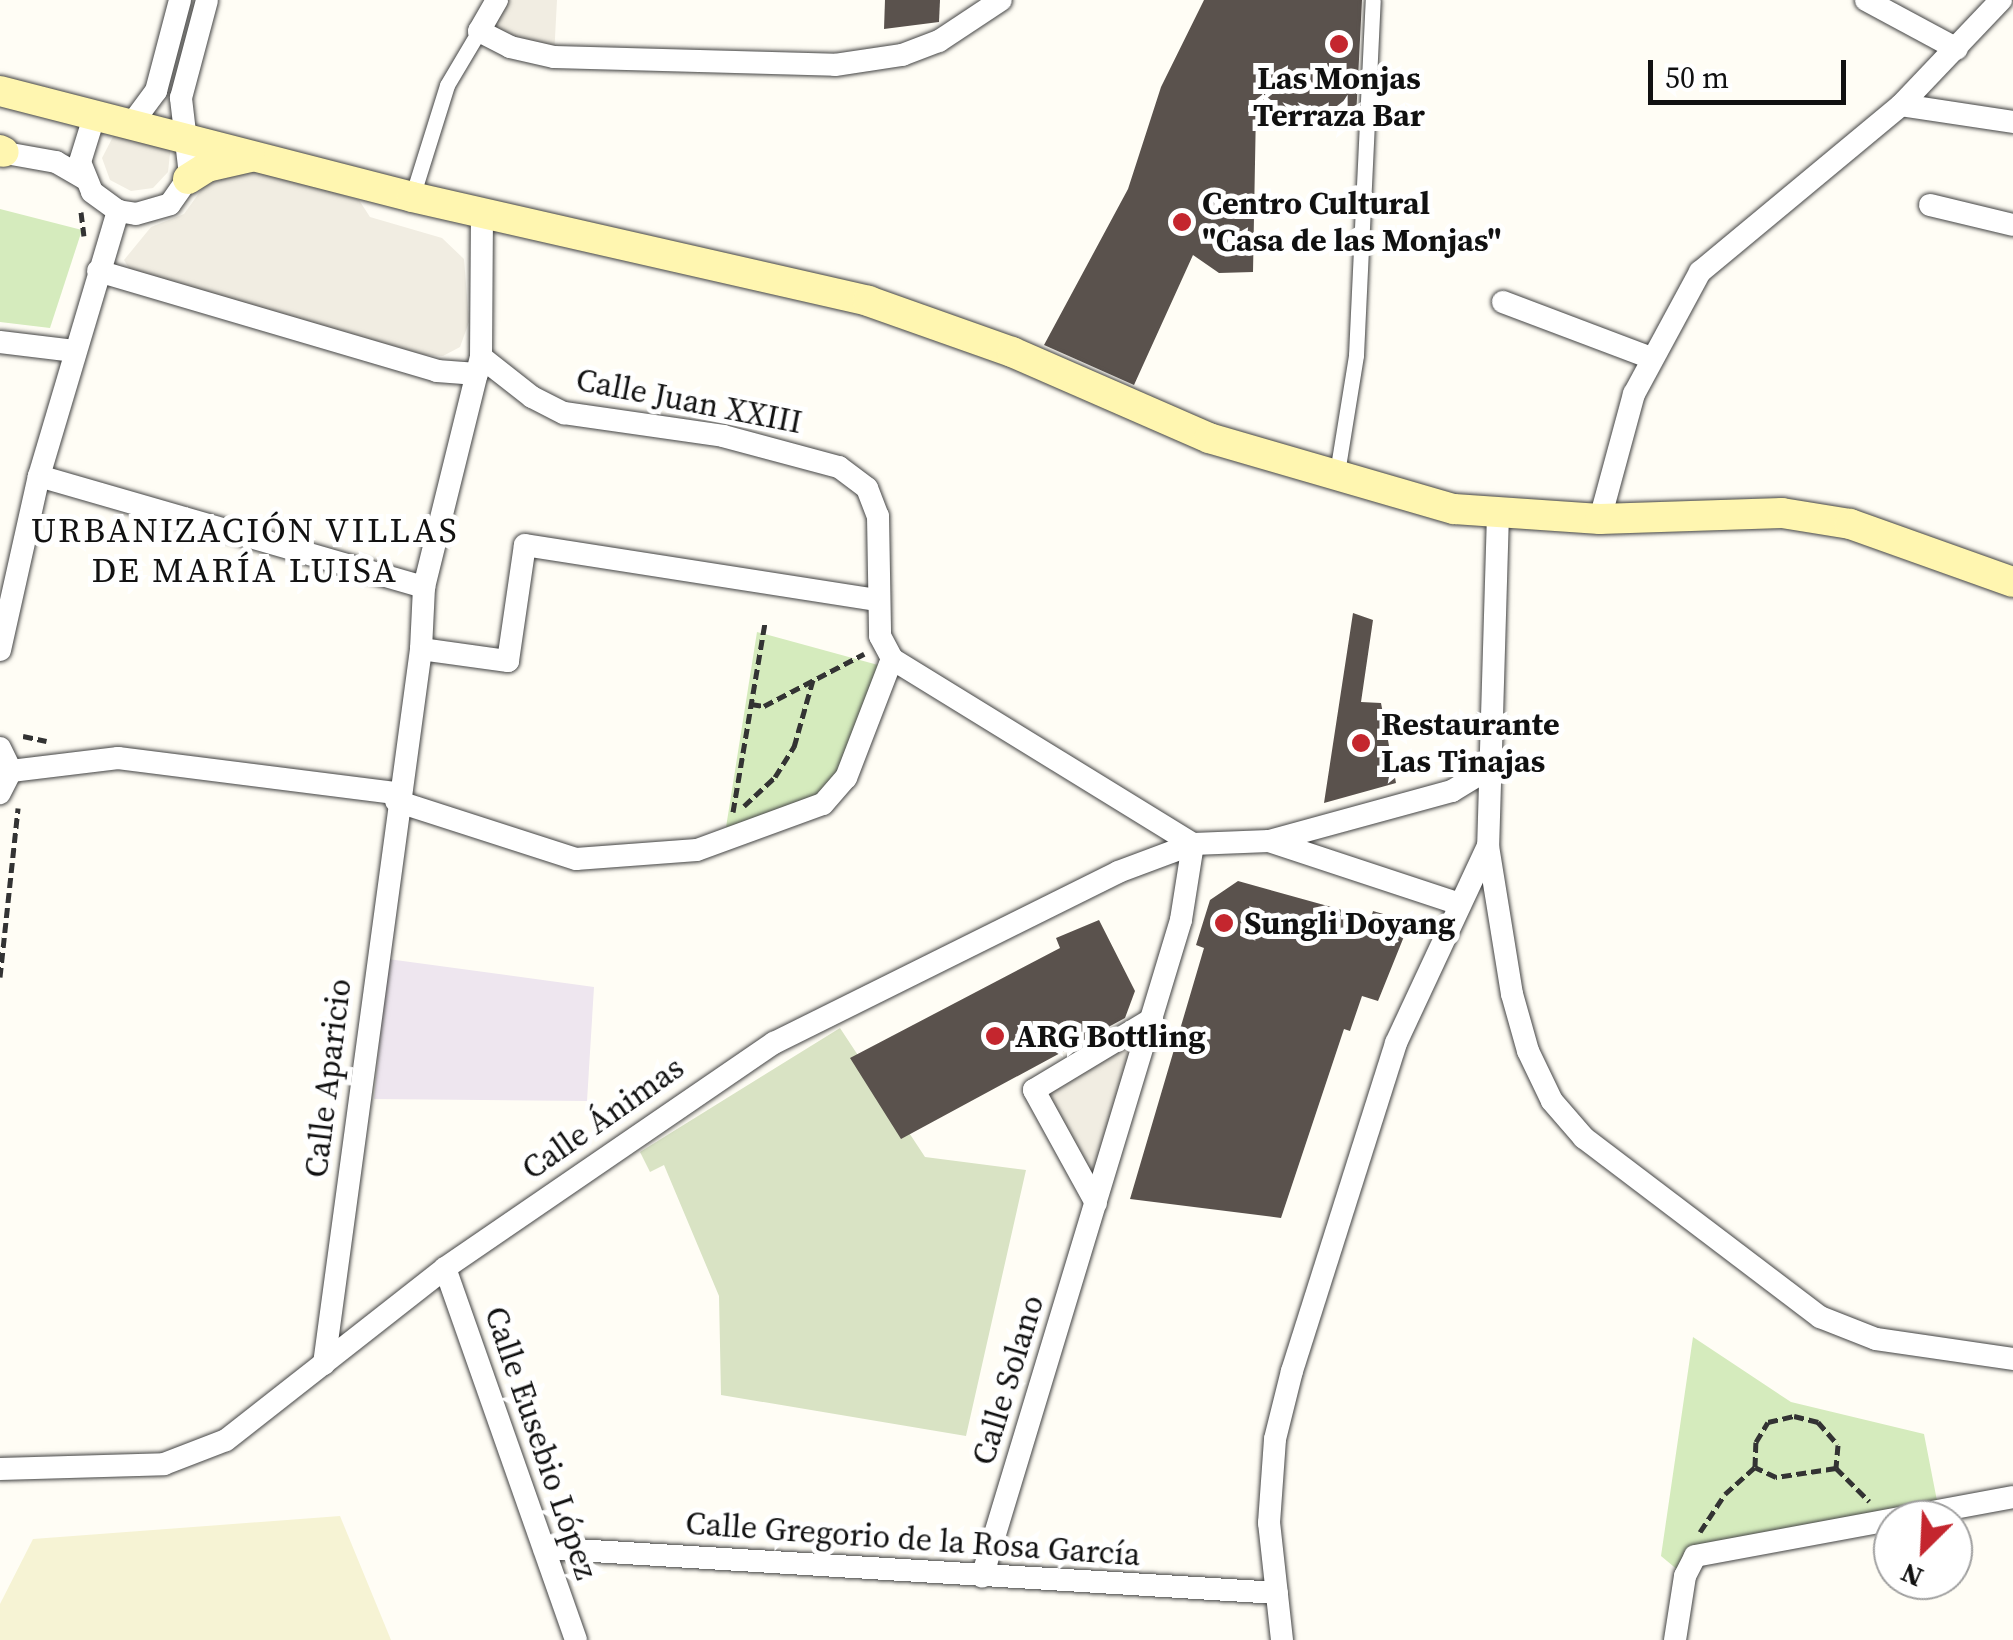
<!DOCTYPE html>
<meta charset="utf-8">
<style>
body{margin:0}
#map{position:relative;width:2013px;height:1640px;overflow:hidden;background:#fffdf5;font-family:"Source Serif 4",serif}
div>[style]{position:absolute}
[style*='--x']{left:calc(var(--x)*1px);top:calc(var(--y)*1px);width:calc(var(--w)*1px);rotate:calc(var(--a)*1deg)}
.industrial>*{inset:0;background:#eee6ef}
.farmland>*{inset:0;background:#f6f3d4}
.green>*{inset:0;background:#d5ebbd}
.cemetery>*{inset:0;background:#d9e3c4}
.plaza>*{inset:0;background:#f1ede2}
.building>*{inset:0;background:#5a524d}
.path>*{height:5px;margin-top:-2.5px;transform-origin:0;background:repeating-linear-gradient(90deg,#333 0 10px,transparent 0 15px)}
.roads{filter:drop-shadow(0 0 2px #444) drop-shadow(0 0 2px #444)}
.pedestrian>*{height:15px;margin:-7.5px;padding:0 7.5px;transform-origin:7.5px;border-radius:7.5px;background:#fff}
.minor>*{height:22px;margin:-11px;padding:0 11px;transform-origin:11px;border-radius:11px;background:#fff}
.secondary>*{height:30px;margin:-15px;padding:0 15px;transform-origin:15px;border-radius:15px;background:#fff6b0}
.dots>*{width:28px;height:28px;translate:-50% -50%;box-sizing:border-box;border:5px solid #fff;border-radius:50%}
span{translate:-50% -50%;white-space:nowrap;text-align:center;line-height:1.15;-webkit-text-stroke:10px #fff;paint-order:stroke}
.poi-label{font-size:32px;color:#111;font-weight:700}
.left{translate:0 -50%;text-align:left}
.street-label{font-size:32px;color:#111}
.neighbourhood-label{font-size:35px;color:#111;letter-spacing:2.5px}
.north{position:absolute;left:1873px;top:1500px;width:100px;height:100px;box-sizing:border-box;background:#fff;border:2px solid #a0a0a0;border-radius:50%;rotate:204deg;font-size:28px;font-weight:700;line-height:40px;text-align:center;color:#111}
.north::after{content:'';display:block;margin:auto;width:35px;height:45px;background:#c4262e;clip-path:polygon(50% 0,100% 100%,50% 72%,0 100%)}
.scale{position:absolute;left:1648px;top:60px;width:198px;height:45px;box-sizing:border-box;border:5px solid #111;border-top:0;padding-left:12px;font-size:30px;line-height:35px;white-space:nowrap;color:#111;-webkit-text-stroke:8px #fff;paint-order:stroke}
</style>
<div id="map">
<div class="industrial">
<div style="clip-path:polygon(388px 959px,594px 987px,587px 1101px,374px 1099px)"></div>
</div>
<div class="farmland">
<div style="clip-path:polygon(340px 1516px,391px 1640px,0 1640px,0 1604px,33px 1539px)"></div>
</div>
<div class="green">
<div style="clip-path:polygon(0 209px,82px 230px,50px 328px,0 322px)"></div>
<div style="clip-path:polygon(757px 632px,889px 668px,823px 804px,724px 840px)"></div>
<div style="clip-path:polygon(1693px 1337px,1791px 1402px,1924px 1434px,1939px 1511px,1695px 1556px,1685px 1576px,1661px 1556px)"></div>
</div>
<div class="cemetery">
<div style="clip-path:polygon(840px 1028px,925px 1157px,1026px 1170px,966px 1436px,721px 1395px,719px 1296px,664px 1165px,650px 1172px,640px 1152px)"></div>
</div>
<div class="plaza">
<div style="clip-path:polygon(497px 0,557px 0,554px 57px,479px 31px)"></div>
<div style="clip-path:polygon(117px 129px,171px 144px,168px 172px,153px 188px,131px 191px,110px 180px,102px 158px)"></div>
<div style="clip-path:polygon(251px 167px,359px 200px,370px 217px,442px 238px,464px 259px,469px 322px,460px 347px,443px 356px,425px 355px,130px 270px,124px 260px,151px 227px,184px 214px,204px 186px)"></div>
<div style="clip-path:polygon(1152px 1019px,1096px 1203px,1034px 1090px)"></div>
</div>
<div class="building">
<div style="clip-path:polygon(885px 0,940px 0,939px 22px,884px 29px)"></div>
<div style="clip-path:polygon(1204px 0,1362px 0,1356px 118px,1256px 109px,1253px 272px,1219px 273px,1193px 255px,1134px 385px,1044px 345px,1128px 189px,1161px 87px)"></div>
<div style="clip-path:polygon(1353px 613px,1373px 620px,1361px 702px,1381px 703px,1396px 783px,1324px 803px)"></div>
<div style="clip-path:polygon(1238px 881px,1371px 918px,1373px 911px,1397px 918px,1407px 929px,1378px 1001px,1362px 996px,1350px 1031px,1344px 1029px,1281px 1218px,1130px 1199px,1204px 948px,1196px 945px,1210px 900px)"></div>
<div style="clip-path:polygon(1099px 920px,1135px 991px,1125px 1018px,901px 1139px,850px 1058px,1060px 948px,1056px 938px)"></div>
</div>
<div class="path">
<div style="--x:81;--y:212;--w:24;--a:83"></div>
<div style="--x:751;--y:704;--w:13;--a:9"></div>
<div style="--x:764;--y:706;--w:113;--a:-27.5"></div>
<div style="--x:23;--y:736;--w:24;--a:12"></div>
<div style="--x:744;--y:806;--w:42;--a:-43.1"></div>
<div style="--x:775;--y:777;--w:36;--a:-58"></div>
<div style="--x:794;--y:747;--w:70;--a:-74.2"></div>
<div style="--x:733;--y:812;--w:193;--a:-80.4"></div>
<div style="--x:0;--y:977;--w:170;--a:-83.9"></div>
<div style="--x:1794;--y:1416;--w:25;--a:14"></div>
<div style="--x:1818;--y:1422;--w:30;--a:49"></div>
<div style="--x:1838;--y:1445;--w:23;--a:95"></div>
<div style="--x:1836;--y:1468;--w:61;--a:171.5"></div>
<div style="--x:1776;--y:1477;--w:23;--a:-155"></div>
<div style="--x:1755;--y:1467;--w:25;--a:-88"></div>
<div style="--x:1756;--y:1442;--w:23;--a:-59"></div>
<div style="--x:1768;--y:1422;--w:27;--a:-13"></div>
<div style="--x:1836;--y:1468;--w:47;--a:45"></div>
<div style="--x:1700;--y:1532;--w:45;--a:-56.7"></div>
<div style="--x:1725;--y:1494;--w:40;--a:-42"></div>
</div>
<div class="roads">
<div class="pedestrian">
<div style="--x:412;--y:197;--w:117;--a:-72.6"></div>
<div style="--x:447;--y:85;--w:63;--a:-59.3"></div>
<div style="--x:1336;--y:479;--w:126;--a:-80.8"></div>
<div style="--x:1356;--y:355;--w:355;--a:-87.3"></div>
</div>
<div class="minor">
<div style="--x:497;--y:0;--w:36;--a:120"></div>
<div style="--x:479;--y:31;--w:35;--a:27"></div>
<div style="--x:510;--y:47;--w:45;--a:12.8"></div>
<div style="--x:554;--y:57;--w:281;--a:1.6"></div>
<div style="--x:835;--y:65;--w:68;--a:-8.5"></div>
<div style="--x:902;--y:55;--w:40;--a:-21"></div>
<div style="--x:939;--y:41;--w:74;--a:-33.5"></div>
<div style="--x:1866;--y:0;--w:103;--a:28.3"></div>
<div style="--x:1901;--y:105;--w:113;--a:8.6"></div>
<div style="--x:94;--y:117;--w:47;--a:107.3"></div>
<div style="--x:80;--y:162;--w:32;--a:68"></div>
<div style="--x:92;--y:192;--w:32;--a:36"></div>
<div style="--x:118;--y:211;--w:18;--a:9"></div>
<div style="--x:136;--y:214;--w:35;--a:-16"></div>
<div style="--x:170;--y:204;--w:35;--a:-55"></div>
<div style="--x:190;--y:175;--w:78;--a:-96.7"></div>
<div style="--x:181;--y:98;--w:101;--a:-75.1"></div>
<div style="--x:130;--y:126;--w:44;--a:-53.4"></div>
<div style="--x:156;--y:91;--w:94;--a:-75.2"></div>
<div style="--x:0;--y:152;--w:57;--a:10.1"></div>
<div style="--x:56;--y:162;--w:32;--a:30"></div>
<div style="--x:1930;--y:205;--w:85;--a:13.5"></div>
<div style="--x:98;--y:271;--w:353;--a:16.4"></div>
<div style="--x:437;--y:371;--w:40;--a:4.3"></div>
<div style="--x:1503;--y:302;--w:158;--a:20.7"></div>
<div style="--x:0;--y:342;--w:75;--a:6.9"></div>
<div style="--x:481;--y:357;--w:65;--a:38.1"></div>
<div style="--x:532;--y:397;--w:36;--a:27"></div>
<div style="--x:564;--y:413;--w:161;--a:8.2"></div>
<div style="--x:723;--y:436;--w:120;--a:15"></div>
<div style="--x:839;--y:467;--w:35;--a:37"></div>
<div style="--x:867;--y:488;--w:30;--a:69"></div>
<div style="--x:878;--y:516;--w:120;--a:89"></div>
<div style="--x:880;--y:636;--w:26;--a:62"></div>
<div style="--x:892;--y:659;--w:353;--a:31.6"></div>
<div style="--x:1193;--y:844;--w:77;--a:99"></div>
<div style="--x:1181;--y:920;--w:686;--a:106.85"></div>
<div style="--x:39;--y:476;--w:401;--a:16.1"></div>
<div style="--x:1498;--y:514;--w:332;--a:91.7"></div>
<div style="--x:1488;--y:846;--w:150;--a:80.8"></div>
<div style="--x:1512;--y:994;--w:59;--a:74.3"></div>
<div style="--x:1528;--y:1051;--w:55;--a:64.4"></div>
<div style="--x:1552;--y:1101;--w:49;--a:49.1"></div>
<div style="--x:1584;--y:1138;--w:296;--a:37.2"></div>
<div style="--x:1820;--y:1317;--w:60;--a:21.4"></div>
<div style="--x:1876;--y:1339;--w:138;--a:8.3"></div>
<div style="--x:1600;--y:519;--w:130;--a:-74.8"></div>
<div style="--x:1634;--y:394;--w:139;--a:-61.6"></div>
<div style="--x:1700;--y:272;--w:261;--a:-39.7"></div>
<div style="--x:1901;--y:105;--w:145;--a:-46.4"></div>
<div style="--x:421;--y:649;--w:88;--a:7.9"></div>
<div style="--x:508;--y:661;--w:117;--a:-81.7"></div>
<div style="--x:525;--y:545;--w:357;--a:8.9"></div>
<div style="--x:0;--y:650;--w:178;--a:-77.4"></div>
<div style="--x:39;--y:476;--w:277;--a:-73.4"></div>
<div style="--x:0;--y:748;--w:25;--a:64"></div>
<div style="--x:11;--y:771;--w:25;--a:117"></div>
<div style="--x:11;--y:771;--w:108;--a:-6.9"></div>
<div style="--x:118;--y:758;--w:281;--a:7.2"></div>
<div style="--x:396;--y:801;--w:189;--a:17.9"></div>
<div style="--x:576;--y:859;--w:121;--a:-4.3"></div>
<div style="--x:697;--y:850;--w:134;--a:-20.1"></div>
<div style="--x:823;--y:804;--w:35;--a:-49"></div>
<div style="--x:846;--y:778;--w:128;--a:-68.9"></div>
<div style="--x:1269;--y:841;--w:200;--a:18.3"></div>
<div style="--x:1096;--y:1203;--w:129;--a:-118.8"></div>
<div style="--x:1034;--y:1090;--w:138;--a:-31"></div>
<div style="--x:445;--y:1268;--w:394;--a:70.6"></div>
<div style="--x:324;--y:1364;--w:722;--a:-82.27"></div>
<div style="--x:421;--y:649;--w:62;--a:-87.2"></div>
<div style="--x:424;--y:587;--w:237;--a:-76.1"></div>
<div style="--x:481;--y:357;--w:143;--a:-89.6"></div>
<div style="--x:0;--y:1469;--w:164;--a:-1.7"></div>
<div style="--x:164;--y:1464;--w:66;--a:-21.2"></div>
<div style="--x:226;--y:1440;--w:278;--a:-38.1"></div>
<div style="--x:445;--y:1268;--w:399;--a:-34.4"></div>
<div style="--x:774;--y:1043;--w:384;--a:-26.4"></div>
<div style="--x:1118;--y:872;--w:80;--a:-20.5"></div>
<div style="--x:1193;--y:844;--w:76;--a:-2.3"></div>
<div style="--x:1269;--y:841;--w:190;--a:-15.3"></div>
<div style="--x:1452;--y:791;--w:44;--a:-31.2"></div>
<div style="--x:544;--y:1548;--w:734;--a:3.51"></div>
<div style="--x:1282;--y:1640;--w:118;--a:-96.3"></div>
<div style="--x:1269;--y:1523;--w:84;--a:-85.9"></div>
<div style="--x:1275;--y:1439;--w:70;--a:-76"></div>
<div style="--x:1292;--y:1371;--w:344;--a:-72.4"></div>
<div style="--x:1396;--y:1043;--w:217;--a:-65"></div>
<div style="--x:1675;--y:1640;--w:65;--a:-81.1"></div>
<div style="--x:1685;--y:1576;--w:22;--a:-63"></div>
<div style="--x:1695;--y:1556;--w:323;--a:-10.5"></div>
</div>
<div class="secondary">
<div style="--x:0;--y:91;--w:425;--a:14.4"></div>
<div style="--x:412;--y:197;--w:468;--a:12.8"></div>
<div style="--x:868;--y:301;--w:153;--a:19.5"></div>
<div style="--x:1012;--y:352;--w:215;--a:23.6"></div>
<div style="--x:1209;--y:438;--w:255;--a:16.2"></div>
<div style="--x:1454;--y:509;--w:146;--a:3.9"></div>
<div style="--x:1600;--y:519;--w:182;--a:-1.9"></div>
<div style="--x:1782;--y:513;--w:69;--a:9.2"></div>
<div style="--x:1850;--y:524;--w:173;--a:19.6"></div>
<div style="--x:0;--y:150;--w:4;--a:27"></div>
<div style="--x:188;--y:179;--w:22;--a:-32"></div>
<div style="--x:207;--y:167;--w:44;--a:-13.1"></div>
</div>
</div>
<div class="dots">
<div style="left:1339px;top:44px;background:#c4262e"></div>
<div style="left:1182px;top:222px;background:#c4262e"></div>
<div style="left:1361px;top:743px;background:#c4262e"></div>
<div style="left:1224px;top:923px;background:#c4262e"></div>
<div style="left:995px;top:1036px;background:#c4262e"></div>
</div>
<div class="poi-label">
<span style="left:1339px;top:97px">Las Monjas<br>Terraza Bar</span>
<span class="left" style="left:1202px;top:222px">Centro Cultural<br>"Casa de las Monjas"</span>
<span class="left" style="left:1381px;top:743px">Restaurante<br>Las Tinajas</span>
<span class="left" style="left:1244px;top:923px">Sungli Doyang</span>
<span class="left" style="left:1015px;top:1036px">ARG Bottling</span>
</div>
<div class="street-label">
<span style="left:689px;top:401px;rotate:11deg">Calle Juan XXIII</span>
<span style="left:328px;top:1078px;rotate:-83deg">Calle Aparicio</span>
<span style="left:603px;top:1118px;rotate:-35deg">Calle Ánimas</span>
<span style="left:1008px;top:1380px;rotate:-73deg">Calle Solano</span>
<span style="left:541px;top:1443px;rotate:71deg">Calle Eusebio López</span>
<span style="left:913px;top:1539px;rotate:4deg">Calle Gregorio de la Rosa García</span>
</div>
<div class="neighbourhood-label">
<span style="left:245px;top:550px">URBANIZACIÓN VILLAS<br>DE MARÍA LUISA</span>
</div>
<div class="north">N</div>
<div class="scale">50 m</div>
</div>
